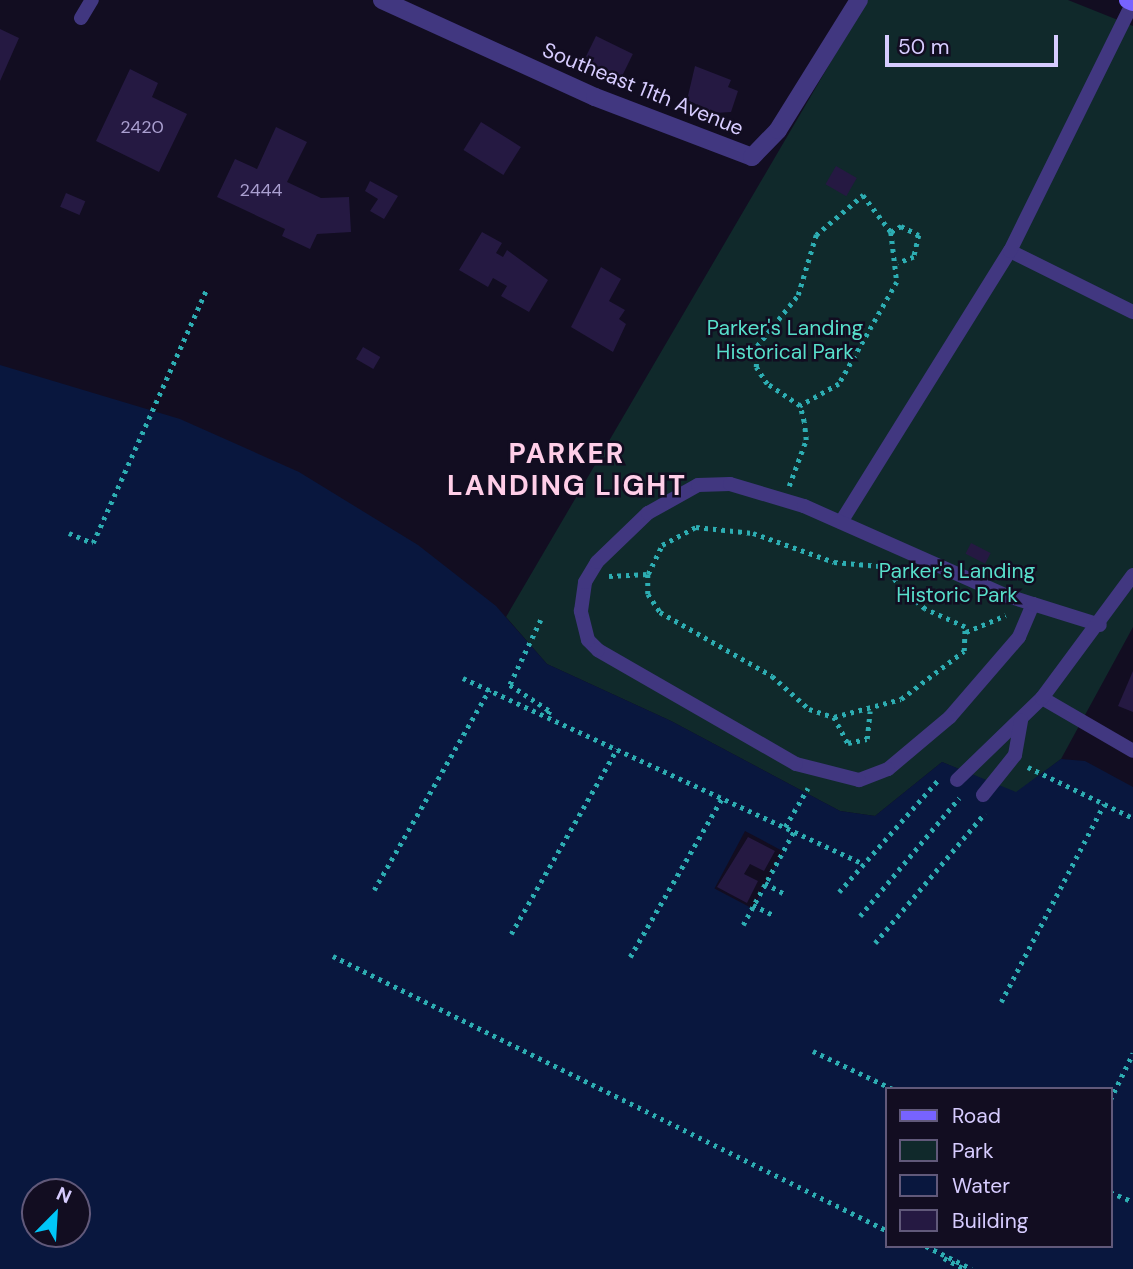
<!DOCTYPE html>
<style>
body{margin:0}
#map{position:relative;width:1133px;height:1269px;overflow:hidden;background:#120d21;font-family:"DM Sans",sans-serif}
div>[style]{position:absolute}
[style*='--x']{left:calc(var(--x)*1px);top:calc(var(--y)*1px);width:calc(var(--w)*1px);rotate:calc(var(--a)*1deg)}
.green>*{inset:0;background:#10292b}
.water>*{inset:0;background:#09173e}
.pier>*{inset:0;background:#120d21;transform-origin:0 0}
.building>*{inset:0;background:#251942;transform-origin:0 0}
.path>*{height:4.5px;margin-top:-2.25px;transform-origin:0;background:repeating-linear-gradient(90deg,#2dadb2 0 3.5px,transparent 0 8.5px)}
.service>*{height:14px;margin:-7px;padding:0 7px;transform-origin:7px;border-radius:7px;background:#413780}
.minor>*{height:18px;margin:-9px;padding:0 9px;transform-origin:9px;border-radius:9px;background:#413780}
.secondary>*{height:18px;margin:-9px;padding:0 9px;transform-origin:9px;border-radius:9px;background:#7763ff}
span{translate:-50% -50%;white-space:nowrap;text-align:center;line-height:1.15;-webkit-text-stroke:5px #120d21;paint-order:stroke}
.number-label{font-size:18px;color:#aa9fd0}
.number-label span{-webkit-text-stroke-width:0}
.street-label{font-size:21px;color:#d7ccff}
.park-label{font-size:21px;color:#58dfcb}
.district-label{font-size:28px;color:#ffcee8;font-weight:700;letter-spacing:2px}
.legend{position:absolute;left:885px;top:1087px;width:228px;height:161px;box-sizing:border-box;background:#120d21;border:2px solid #61597a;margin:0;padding:9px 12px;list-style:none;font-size:21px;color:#d7ccff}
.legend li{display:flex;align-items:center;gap:14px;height:35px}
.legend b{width:35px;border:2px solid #61597a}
.north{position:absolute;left:21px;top:1178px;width:70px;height:70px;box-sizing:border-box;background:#120d21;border:2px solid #61597a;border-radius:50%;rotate:24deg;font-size:19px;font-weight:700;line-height:28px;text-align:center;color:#d7ccff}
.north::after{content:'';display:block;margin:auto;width:24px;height:32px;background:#00c6f7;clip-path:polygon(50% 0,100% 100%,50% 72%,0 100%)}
.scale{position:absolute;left:885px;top:35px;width:173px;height:32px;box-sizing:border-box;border:4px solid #d7ccff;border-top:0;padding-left:9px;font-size:21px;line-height:24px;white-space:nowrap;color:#d7ccff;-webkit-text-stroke:5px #120d21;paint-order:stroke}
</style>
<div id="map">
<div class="green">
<div style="clip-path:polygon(867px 0,1068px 0,1133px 26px,1133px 627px,1061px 759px,1016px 793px,942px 762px,875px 816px,840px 811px,671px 721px,547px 664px,506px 617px)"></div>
</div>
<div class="water">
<div style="clip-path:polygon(evenodd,0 365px,180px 419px,299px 472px,418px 545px,496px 606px,547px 664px,671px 721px,840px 811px,875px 816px,942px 762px,1016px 792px,1061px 759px,1085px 761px,1133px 787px,1133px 1269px,0 1269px,0 365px,886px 1089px,1110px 1089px,1110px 1246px,886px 1246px,886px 1089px,0 365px,35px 1192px,77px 1192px,77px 1234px,35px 1234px,35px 1192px)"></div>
</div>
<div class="pier">
<div style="left:745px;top:831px;width:43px;height:65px;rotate:28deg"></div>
</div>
<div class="building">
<div style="clip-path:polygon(0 29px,19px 38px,0 81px)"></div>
<div style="left:596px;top:36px;width:41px;height:27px;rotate:26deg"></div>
<div style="clip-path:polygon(695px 66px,731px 80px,728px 87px,738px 91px,731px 112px,715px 113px,687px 100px)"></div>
<div style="clip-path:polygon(130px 69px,158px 83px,152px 97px,187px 114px,159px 172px,96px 141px)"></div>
<div style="left:481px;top:122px;width:47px;height:33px;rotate:32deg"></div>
<div style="clip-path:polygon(276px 127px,307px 142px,287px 182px,321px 198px,349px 197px,351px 232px,317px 234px,310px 249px,282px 236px,285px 229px,217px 197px,235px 159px,257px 169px)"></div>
<div style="left:836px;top:166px;width:24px;height:21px;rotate:30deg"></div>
<div style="clip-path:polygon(370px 181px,398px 196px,384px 219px,370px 211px,378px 199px,365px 191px)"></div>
<div style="left:66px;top:193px;width:21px;height:15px;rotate:23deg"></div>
<div style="clip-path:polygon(482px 232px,502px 243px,496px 253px,503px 257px,507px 250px,548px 280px,529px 312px,501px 296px,507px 286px,493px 278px,488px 287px,459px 270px)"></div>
<div style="clip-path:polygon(601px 267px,621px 279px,609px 301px,625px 310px,619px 319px,626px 324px,613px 352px,571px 327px)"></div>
<div style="left:363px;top:347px;width:20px;height:14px;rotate:30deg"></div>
<div style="left:971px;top:543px;width:22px;height:12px;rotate:27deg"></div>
<div style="clip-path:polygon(1133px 671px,1133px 712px,1118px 706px)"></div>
<div style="clip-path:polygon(748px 837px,775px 851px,764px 871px,750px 864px,744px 874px,758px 881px,747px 903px,717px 887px)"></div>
</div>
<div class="path">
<div style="--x:891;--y:232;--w:12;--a:-31"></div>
<div style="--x:901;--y:226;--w:20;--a:27"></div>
<div style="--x:919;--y:235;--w:23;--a:103"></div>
<div style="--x:914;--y:257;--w:17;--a:159"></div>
<div style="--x:789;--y:486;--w:49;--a:-69.7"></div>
<div style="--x:806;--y:440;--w:18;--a:-96"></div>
<div style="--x:804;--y:422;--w:16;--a:-104"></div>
<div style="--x:800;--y:406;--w:40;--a:-146"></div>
<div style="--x:767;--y:384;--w:20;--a:-123"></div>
<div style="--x:756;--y:367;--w:21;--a:-87"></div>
<div style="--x:757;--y:346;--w:65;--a:-51.2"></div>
<div style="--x:798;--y:295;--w:63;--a:-73.3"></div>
<div style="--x:816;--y:235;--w:62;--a:-40.4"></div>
<div style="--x:863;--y:195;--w:46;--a:52.9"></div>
<div style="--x:891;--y:232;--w:50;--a:83.2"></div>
<div style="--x:897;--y:282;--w:117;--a:119.6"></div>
<div style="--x:839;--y:384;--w:45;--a:150.6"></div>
<div style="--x:69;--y:533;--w:26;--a:23"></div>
<div style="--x:93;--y:543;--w:279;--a:-65.9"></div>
<div style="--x:648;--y:574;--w:20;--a:90"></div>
<div style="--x:648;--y:594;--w:22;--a:56"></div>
<div style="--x:660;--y:612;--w:129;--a:29.7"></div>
<div style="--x:772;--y:676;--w:50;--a:41.7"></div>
<div style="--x:809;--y:709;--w:26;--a:18"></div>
<div style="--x:834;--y:717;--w:69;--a:-15"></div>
<div style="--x:901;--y:699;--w:79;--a:-37.3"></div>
<div style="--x:964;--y:651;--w:24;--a:-88"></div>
<div style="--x:965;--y:627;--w:44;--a:-155.8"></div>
<div style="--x:925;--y:609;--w:32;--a:-141"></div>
<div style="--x:900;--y:589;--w:23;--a:-119"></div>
<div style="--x:609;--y:576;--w:39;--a:-3"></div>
<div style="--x:648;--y:574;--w:32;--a:-64"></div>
<div style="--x:662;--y:545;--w:38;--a:-28"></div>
<div style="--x:696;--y:527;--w:57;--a:6"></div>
<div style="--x:753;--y:533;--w:86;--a:19.7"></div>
<div style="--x:834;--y:562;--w:57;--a:5"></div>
<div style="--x:541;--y:620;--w:72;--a:115.5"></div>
<div style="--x:510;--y:685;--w:48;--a:33"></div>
<div style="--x:550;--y:711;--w:7;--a:117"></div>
<div style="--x:966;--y:632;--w:43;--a:-23"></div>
<div style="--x:463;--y:678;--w:442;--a:24.9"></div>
<div style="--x:834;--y:717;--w:30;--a:62"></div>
<div style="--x:848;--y:743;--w:19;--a:-12"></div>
<div style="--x:867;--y:739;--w:28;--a:-84"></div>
<div style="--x:1028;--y:767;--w:117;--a:25.9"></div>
<div style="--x:785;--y:827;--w:45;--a:-59.5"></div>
<div style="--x:765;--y:883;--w:25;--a:29"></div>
<div style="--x:374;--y:890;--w:231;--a:-60.1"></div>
<div style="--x:839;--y:892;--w:151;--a:-48.5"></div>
<div style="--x:753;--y:905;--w:25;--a:26"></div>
<div style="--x:860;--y:916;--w:154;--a:-50"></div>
<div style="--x:743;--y:925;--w:107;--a:-61.5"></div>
<div style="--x:511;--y:934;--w:213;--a:-60.2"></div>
<div style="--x:875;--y:943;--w:170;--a:-49.8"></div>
<div style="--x:333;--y:956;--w:617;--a:26.36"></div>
<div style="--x:630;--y:957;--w:184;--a:-59.9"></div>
<div style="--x:1001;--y:1002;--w:223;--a:-62.5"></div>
<div style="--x:813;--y:1051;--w:89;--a:25.4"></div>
<div style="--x:1110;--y:1100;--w:52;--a:-63.9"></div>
<div style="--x:1110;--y:1192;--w:25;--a:23"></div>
<div style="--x:926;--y:1246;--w:51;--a:26.6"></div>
<div style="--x:944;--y:1258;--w:24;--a:28"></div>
</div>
<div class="service">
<div style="--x:81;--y:18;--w:21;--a:-59"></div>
<div style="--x:1010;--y:251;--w:137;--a:26.4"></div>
<div style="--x:841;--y:522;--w:319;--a:-58.1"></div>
<div style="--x:1010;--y:251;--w:278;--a:-63.7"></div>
<div style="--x:1033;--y:604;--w:36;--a:113"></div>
<div style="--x:1019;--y:637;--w:106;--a:130.8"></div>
<div style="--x:950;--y:717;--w:81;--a:140"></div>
<div style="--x:888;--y:769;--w:31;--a:159"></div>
<div style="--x:859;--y:780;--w:65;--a:-165.7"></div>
<div style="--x:796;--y:764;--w:228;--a:-150.1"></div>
<div style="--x:598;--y:650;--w:14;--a:-135"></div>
<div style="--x:588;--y:640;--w:30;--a:-104"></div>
<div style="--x:581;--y:611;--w:29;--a:-82"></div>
<div style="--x:585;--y:582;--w:23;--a:-59"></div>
<div style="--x:597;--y:562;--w:71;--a:-43.9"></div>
<div style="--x:648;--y:513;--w:57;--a:-29.2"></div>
<div style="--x:698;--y:485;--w:32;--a:-2"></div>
<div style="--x:730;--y:484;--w:77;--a:16.6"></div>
<div style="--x:804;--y:506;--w:220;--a:23.9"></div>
<div style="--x:1005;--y:595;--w:29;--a:18"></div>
<div style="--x:1033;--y:604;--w:70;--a:17.4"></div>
<div style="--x:1042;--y:698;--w:105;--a:30.2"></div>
<div style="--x:957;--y:780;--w:118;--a:-44"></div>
<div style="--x:1042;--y:698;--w:153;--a:-53.5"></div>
<div style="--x:983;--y:795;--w:51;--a:-51.3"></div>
<div style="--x:1015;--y:755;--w:35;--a:-80"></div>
</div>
<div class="minor">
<div style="--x:382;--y:0;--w:234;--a:24.5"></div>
<div style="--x:595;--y:97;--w:168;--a:20.9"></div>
<div style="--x:752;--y:157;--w:37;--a:-46"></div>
<div style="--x:778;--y:130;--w:153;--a:-58.1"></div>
</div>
<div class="secondary">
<div style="--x:1128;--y:0;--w:5;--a:22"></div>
</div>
<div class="number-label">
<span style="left:142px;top:127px">2420</span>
<span style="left:261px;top:190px">2444</span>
</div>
<div class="street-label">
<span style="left:643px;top:89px;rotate:22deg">Southeast 11th Avenue</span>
</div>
<div class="park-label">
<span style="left:785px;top:340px">Parker's Landing<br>Historical Park</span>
<span style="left:957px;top:583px">Parker's Landing<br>Historic Park</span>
</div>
<div class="district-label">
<span style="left:567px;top:470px">PARKER<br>LANDING LIGHT</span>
</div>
<ul class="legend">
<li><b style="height:9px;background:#7763ff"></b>Road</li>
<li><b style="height:19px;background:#10292b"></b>Park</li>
<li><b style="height:19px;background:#09173e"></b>Water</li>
<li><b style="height:19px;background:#251942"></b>Building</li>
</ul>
<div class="north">N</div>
<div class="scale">50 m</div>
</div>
